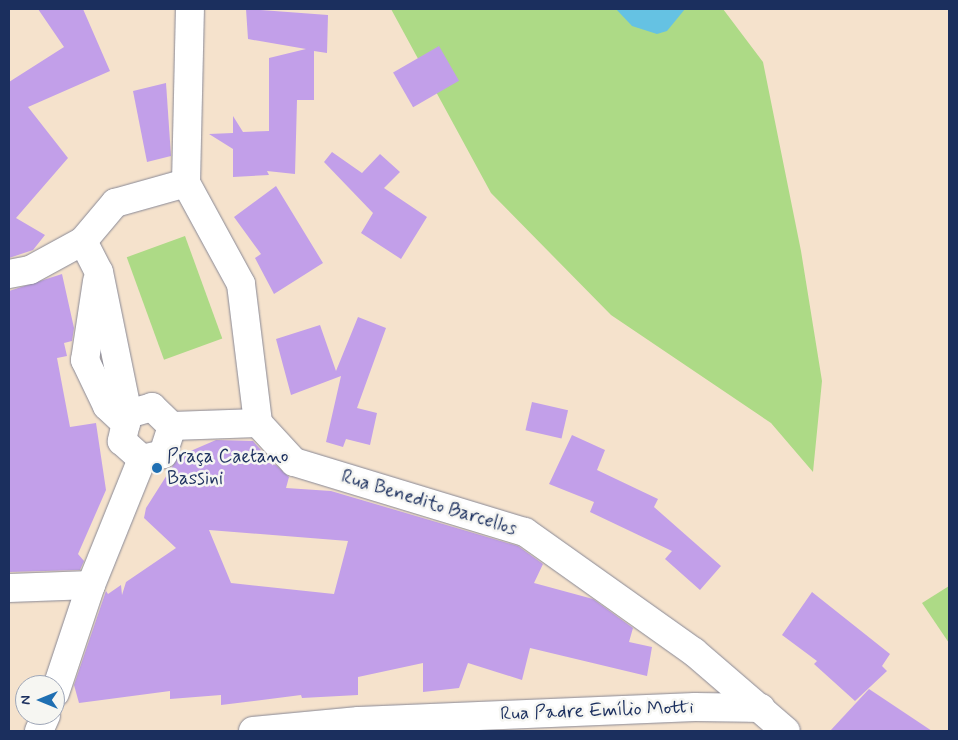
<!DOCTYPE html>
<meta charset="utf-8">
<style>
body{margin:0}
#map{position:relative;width:958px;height:740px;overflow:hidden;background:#f5e2cc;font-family:Mynerve,sans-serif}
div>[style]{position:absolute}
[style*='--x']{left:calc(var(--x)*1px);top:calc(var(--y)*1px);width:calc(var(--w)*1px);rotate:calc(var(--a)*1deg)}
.green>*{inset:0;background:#adda86;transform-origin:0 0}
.water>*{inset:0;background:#65c2e3}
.building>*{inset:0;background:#c29fe9;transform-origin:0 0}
.roads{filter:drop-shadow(0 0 1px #888895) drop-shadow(0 0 1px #888895)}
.street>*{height:28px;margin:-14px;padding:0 14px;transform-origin:14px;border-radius:14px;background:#fff}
.dots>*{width:14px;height:14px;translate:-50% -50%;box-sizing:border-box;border:2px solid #f6f6f2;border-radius:50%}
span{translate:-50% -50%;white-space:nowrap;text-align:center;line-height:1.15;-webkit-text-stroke:5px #f6f6f2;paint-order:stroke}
.poi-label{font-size:19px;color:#1b2f5e}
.left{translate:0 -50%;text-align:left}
.street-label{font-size:19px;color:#1b2f5e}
.frame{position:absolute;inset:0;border:10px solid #1b2f5e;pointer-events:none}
.north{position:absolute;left:15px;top:675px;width:50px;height:50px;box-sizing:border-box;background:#f6f6f2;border:1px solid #9ea6b7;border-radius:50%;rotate:270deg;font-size:14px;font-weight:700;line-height:20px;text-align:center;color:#1b2f5e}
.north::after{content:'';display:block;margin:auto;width:18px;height:22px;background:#1f6fb2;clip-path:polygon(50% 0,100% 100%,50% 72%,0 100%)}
</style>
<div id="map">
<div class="green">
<div style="clip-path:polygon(391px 9px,723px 9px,763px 62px,801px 251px,822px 381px,813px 472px,771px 423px,611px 315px,491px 193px)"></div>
<div style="left:185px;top:236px;width:109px;height:62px;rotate:70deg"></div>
<div style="clip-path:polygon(949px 586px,949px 643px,922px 603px)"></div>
</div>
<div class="water">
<div style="clip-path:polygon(616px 9px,685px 9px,667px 31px,657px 34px,632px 26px)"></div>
</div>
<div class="building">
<div style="clip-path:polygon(38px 9px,83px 9px,110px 71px,28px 107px,68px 158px,16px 218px,45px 235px,33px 250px,9px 258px,9px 82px,64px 47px)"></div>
<div style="clip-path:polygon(246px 9px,328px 15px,327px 53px,314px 51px,314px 100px,297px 100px,295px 174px,267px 171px,269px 175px,233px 177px,233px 149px,209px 134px,233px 133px,233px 116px,243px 132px,269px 131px,269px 58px,306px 49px,248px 39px)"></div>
<div style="left:439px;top:46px;width:40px;height:53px;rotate:60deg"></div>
<div style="clip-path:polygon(166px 83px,171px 156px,147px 162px,133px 91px)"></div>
<div style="clip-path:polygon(332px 152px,362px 173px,380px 154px,400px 172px,384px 188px,427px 217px,401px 259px,361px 233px,373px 213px,324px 162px)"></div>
<div style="clip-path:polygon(276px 186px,323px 263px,274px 294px,255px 258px,261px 254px,234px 217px)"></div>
<div style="clip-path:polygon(62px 274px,74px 328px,72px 341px,64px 343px,67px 356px,57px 358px,70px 427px,96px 423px,106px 490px,78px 554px,84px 561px,80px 570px,9px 572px,9px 291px)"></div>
<div style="clip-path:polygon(358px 317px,386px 328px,357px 408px,377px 413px,370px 445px,346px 439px,343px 447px,326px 442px,341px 376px,291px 395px,276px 339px,320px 325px,336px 371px)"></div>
<div style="left:532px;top:402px;width:37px;height:29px;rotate:13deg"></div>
<div style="clip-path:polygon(572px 435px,605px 450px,597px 470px,658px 499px,654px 507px,721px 566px,700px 590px,665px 559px,672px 551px,590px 512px,594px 502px,549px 484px)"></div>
<div style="clip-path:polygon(evenodd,216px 440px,253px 441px,261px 450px,258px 460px,276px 465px,289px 477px,286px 488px,331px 491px,518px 546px,543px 564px,534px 583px,593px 599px,633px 628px,629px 642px,652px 647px,647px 676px,530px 648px,522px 680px,468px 663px,459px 688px,423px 692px,423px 663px,358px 677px,358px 695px,302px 698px,301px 695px,221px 705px,221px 695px,170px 699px,170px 691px,79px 703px,74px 685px,106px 591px,108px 594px,121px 585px,122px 595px,126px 582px,176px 548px,144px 518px,146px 508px,179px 456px,216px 440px,209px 530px,348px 541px,334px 594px,231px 583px,209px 530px)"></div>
<div style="clip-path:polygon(812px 592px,890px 654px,882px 666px,887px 671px,855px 701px,814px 664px,817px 661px,782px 635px)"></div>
<div style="clip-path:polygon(869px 689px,932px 731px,830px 731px)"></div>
</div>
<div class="roads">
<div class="street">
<div style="--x:186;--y:183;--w:115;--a:61.4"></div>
<div style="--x:241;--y:284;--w:140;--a:83"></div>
<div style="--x:83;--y:241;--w:35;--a:63"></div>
<div style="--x:99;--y:272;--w:145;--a:78.5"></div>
<div style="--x:128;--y:414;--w:28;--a:103"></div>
<div style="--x:122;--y:441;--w:27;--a:42"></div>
<div style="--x:9;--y:274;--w:21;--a:-11"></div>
<div style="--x:30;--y:270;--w:60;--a:-28.7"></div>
<div style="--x:83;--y:241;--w:50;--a:-49.9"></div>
<div style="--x:115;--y:203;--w:74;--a:-15.7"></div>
<div style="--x:186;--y:183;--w:174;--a:-88.7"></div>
<div style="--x:97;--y:281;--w:80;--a:98.6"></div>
<div style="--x:85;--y:360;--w:51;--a:64.4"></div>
<div style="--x:107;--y:406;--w:26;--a:43"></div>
<div style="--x:128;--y:414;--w:25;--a:-16"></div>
<div style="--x:152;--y:407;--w:28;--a:44"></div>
<div style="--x:172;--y:426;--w:86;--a:-2"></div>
<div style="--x:258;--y:423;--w:53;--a:47.3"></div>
<div style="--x:294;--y:462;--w:241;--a:16.9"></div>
<div style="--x:525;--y:532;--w:207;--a:35.4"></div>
<div style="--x:694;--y:652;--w:121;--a:40.7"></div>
<div style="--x:142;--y:459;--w:22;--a:-13"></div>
<div style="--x:163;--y:454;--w:29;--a:-72"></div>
<div style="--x:9;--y:588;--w:82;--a:-2.1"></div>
<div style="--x:55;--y:693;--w:114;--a:-71.6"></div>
<div style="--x:91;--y:585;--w:136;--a:-68"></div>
<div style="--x:39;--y:731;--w:17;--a:-66"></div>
<div style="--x:253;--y:731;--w:106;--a:-5.4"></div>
<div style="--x:359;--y:721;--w:336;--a:-2.4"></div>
<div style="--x:695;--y:707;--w:66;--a:0.9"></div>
</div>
</div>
<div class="dots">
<div style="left:157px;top:468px;background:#1f6fb2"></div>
</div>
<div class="poi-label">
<span class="left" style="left:167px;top:468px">Praça Caetano<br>Bassini</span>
</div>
<div class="street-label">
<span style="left:429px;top:503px;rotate:17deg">Rua Benedito Barcellos</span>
<span style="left:597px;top:711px;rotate:-2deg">Rua Padre Emílio Motti</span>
</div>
<div class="frame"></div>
<div class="north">N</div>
</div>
